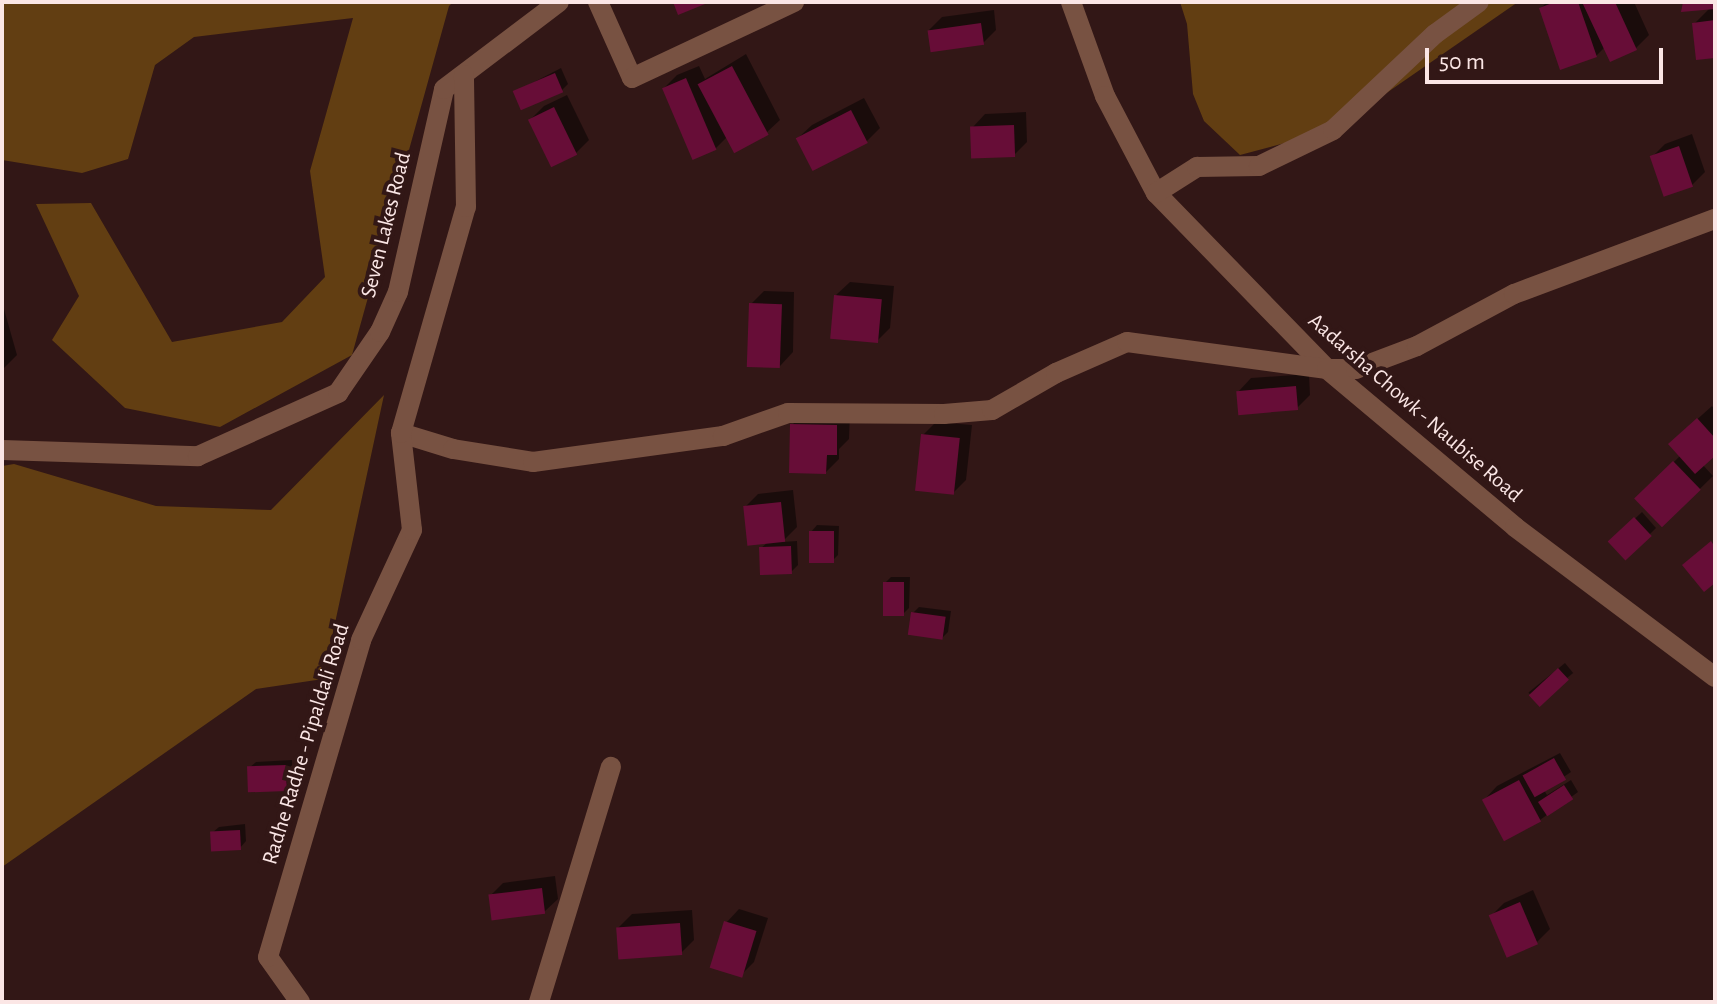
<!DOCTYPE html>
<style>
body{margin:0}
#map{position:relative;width:1717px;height:1004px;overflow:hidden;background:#321716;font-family:"Alegreya Sans",sans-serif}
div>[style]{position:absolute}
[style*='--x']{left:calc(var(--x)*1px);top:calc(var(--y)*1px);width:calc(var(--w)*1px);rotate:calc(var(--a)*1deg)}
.forest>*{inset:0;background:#623e12}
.shadow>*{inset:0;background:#0007;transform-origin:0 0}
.building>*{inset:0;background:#670d37;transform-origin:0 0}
.minor>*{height:20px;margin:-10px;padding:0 10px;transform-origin:10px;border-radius:10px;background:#785242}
span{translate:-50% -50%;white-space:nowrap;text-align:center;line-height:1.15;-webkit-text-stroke:8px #321716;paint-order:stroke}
.street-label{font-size:22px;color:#fbe6e5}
.frame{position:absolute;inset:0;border:4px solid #fbe6e5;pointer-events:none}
.scale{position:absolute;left:1425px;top:48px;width:238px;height:36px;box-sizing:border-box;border:4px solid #fbe6e5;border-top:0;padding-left:10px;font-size:24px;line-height:28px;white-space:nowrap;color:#fbe6e5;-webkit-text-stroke:6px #321716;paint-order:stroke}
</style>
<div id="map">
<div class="forest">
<div style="clip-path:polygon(2px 2px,453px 2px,449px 6px,352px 355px,220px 427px,125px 408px,52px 340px,79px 296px,36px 204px,91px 203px,172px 342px,282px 322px,325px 277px,310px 171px,353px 18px,194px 37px,155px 65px,128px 159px,82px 173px,2px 160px)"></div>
<div style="clip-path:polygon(1180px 2px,1518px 2px,1333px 130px,1240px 155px,1204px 121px,1193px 94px,1187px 24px)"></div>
<div style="clip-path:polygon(384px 395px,323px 679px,256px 689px,2px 867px,2px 466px,14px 464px,156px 506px,271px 510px)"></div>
</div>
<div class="shadow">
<div style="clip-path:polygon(1547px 2px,1634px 2px,1649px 35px,1636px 48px,1605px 47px,1596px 56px,1541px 8px)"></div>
<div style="clip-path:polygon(1685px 2px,1715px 2px,1715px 56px,1694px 24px,1710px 8px)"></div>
<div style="clip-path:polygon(994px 10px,996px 30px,983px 43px,929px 30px,942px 17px)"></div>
<div style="clip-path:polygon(746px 54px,780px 120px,766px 133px,727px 137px,715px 149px,664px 88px,677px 75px,699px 66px,705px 79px)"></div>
<div style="clip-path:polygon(561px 68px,568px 84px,562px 90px,515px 92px)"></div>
<div style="clip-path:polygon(567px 95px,589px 140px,576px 153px,531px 119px,544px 106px)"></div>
<div style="clip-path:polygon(864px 98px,880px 128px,866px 142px,798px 138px,812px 125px)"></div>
<div style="clip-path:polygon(1026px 112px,1027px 142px,1014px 155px,972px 128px,985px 114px)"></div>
<div style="clip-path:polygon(1692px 134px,1705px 172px,1692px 185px,1652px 157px,1665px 144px)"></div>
<div style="clip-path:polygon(850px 282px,894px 286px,890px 328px,877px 341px,836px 295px)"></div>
<div style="clip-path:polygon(764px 291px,794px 292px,793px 352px,780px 366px,751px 304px)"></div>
<div style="clip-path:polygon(2px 302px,17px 355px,2px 370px)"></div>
<div style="clip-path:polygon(1309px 374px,1310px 395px,1297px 408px,1238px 392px,1251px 378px)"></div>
<div style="clip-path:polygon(1712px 406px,1715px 410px,1715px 453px,1702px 464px,1713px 476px,1663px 525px,1637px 498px,1681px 455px,1684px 431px)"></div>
<div style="clip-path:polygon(805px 412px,850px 412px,849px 439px,839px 449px,839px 459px,826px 472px,792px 425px)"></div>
<div style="clip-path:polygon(936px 422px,972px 425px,966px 480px,953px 493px,923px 435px)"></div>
<div style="clip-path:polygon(793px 490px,797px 527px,782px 542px,797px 541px,798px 565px,791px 572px,761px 548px,768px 542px,745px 507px,758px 494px)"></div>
<div style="clip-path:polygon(1642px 512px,1656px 528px,1650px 534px,1610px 542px)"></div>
<div style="clip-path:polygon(817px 525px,839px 526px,838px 555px,832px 561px,811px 532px)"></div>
<div style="clip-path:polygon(891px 577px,910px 577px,909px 608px,903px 614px,885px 583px)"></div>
<div style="clip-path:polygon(919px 607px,951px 611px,948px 632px,942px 638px,913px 613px)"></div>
<div style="left:1565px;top:663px;width:13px;height:47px;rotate:51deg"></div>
<div style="clip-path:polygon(1560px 753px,1571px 772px,1544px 790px,1547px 795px,1571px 780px,1578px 792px,1540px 820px,1484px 800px,1497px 786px)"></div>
<div style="clip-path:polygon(292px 760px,293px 782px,287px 789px,249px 768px,256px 762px)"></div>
<div style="clip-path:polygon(245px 824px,246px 841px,240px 848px,212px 833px,219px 827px)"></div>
<div style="clip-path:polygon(555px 876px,558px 899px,544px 912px,490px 896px,503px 883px)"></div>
<div style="clip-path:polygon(1533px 890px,1550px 929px,1537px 942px,1491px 916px,1504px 903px)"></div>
<div style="clip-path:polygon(739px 909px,768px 918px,754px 962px,741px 975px,726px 923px)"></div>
<div style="clip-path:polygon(692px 910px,694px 940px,681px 953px,618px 928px,632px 914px)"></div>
</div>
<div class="building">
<div style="clip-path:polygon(673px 2px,710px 2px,678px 15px)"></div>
<div style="clip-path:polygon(1555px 2px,1578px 2px,1597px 57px,1560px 70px,1539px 8px)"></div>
<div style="clip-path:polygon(1582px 2px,1615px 2px,1637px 50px,1610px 62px)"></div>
<div style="clip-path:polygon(1683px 2px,1715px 2px,1715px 9px,1681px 12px)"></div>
<div style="clip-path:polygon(1715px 20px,1715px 58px,1696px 60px,1692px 23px)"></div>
<div style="left:981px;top:23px;width:22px;height:54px;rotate:82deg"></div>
<div style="left:732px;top:66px;width:78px;height:39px;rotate:62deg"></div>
<div style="left:555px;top:73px;width:21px;height:46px;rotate:67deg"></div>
<div style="left:686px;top:78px;width:78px;height:26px;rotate:67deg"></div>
<div style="left:554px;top:107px;width:53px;height:29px;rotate:64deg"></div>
<div style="left:851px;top:110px;width:37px;height:62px;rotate:63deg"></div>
<div style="left:1014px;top:125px;width:32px;height:44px;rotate:88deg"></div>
<div style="left:1679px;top:146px;width:43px;height:31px;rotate:71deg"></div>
<div style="left:834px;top:295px;width:48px;height:44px;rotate:5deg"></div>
<div style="left:749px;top:303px;width:33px;height:64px;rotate:2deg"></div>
<div style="left:1296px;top:386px;width:24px;height:60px;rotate:85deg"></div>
<div style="clip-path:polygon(1697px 418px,1715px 438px,1715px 456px,1695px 474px,1668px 444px)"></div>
<div style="clip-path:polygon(790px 424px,837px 425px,837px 455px,827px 455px,826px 474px,789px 473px)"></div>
<div style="left:921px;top:434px;width:39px;height:57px;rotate:6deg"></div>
<div style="left:1673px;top:461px;width:40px;height:54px;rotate:46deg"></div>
<div style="left:781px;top:502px;width:40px;height:38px;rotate:84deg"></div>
<div style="left:1634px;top:517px;width:26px;height:36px;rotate:47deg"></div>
<div style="left:809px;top:531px;width:25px;height:32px"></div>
<div style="clip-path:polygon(1711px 541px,1715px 547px,1715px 583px,1704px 592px,1682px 565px)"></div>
<div style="left:791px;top:546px;width:28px;height:32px;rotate:88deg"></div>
<div style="left:904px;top:582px;width:34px;height:21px;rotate:90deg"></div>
<div style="left:911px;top:612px;width:35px;height:23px;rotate:8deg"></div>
<div style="left:1558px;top:668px;width:16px;height:40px;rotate:47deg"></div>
<div style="left:1554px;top:758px;width:25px;height:36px;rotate:61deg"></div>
<div style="left:286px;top:765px;width:26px;height:39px;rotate:88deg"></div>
<div style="left:1519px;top:780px;width:47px;height:42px;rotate:62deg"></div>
<div style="left:1564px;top:785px;width:17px;height:31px;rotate:57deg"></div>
<div style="left:240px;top:830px;width:20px;height:30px;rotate:87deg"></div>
<div style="left:542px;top:888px;width:26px;height:54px;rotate:83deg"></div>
<div style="left:1520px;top:902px;width:46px;height:34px;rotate:67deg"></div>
<div style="left:724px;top:921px;width:34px;height:49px;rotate:17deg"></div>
<div style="left:680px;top:923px;width:32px;height:64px;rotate:86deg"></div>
</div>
<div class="minor">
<div style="--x:598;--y:2;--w:83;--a:65.9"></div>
<div style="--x:632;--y:78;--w:179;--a:-25.1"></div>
<div style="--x:1071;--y:2;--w:100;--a:70.1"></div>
<div style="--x:1105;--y:96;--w:110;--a:62.3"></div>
<div style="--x:1156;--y:193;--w:245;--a:45.8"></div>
<div style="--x:1327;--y:369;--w:246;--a:40"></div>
<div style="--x:1515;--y:527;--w:250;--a:36.9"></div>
<div style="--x:1156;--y:193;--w:49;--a:-32.4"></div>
<div style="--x:1197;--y:167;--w:62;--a:-0.9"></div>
<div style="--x:1259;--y:166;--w:82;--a:-25.9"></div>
<div style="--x:1333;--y:130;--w:140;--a:-43.3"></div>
<div style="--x:1435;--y:34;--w:54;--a:-36"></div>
<div style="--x:401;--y:433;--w:54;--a:17.1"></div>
<div style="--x:453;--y:449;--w:81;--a:9.2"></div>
<div style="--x:533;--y:462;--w:192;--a:-7.8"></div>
<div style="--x:723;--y:436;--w:69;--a:-19.5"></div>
<div style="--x:788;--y:413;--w:156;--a:0.4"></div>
<div style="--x:944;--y:414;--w:48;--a:-4.8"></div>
<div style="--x:992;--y:410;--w:74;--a:-30"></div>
<div style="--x:1056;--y:373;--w:77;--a:-23.6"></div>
<div style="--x:1127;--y:342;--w:202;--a:7.7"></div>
<div style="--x:1327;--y:369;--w:29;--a:0"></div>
<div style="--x:1356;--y:369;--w:65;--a:-20.7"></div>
<div style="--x:1417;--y:346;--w:110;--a:-28.2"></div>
<div style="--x:1514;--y:294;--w:215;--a:-20.5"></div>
<div style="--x:2;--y:450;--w:196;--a:1.8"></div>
<div style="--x:198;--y:456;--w:154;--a:-24.2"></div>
<div style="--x:338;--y:393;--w:74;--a:-55.5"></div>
<div style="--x:380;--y:332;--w:44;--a:-65.8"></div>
<div style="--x:398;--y:292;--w:208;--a:-77.2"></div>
<div style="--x:444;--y:89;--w:144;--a:-37.1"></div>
<div style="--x:300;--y:1002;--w:55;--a:-125.4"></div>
<div style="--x:268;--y:957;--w:330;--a:-73.6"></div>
<div style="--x:361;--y:640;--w:121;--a:-65.1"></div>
<div style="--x:412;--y:530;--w:98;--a:-96.5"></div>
<div style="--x:401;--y:433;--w:235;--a:-74"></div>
<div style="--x:466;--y:207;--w:132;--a:-90.9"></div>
<div style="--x:539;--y:1002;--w:246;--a:-73"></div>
</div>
<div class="street-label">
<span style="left:386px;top:225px;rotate:-76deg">Seven Lakes Road</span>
<span style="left:1415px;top:408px;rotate:41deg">Aadarsha Chowk - Naubise Road</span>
<span style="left:306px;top:744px;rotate:-73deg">Radhe Radhe - Pipaldali Road</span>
</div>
<div class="frame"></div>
<div class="scale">50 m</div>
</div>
